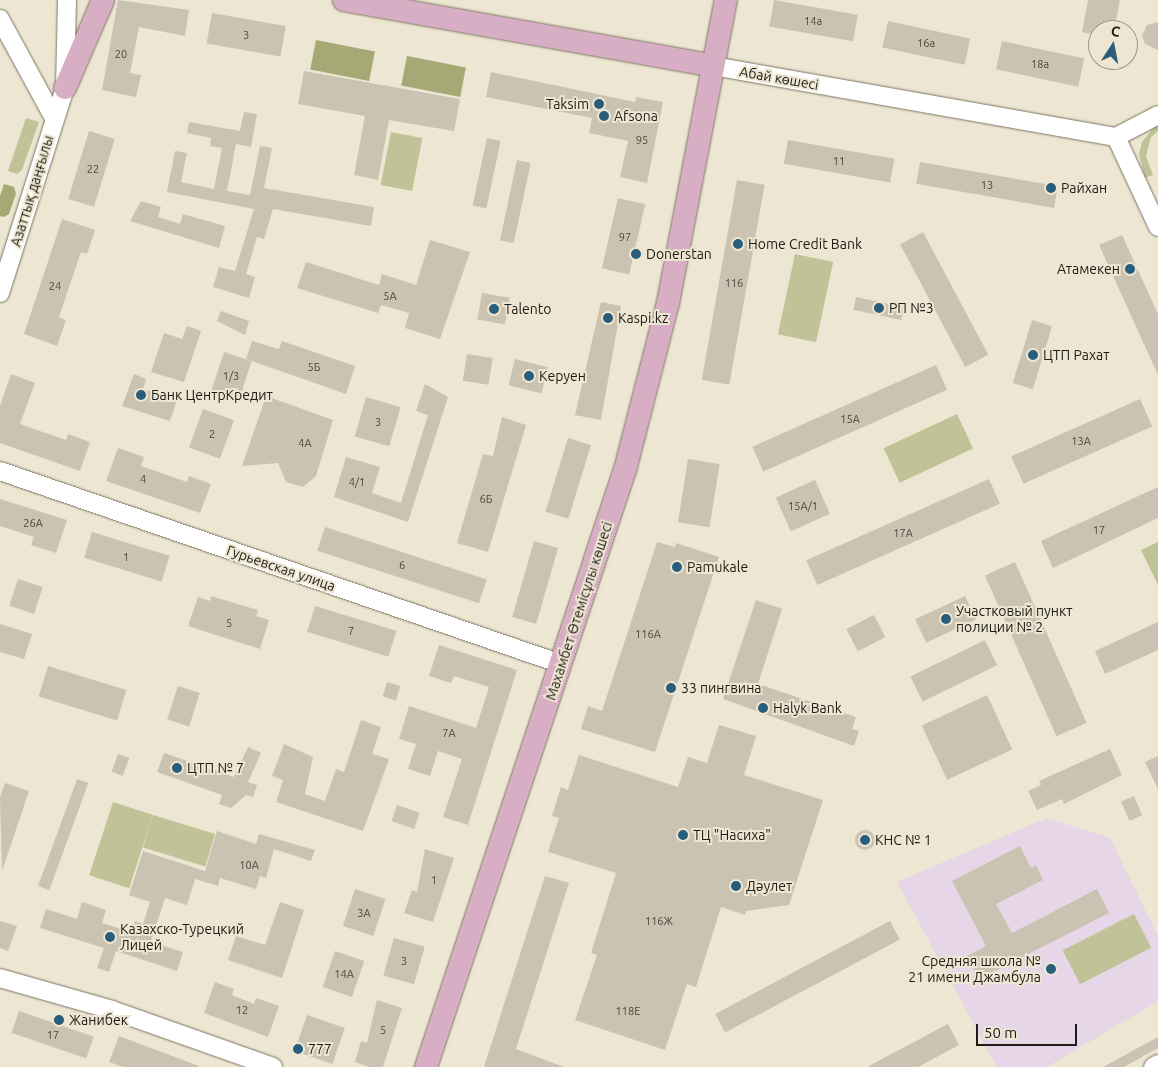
<!DOCTYPE html>
<meta charset="utf-8">
<style>
body{margin:0}
#map{position:relative;width:1158px;height:1067px;overflow:hidden;background:#ede6d2;font-family:Ubuntu,sans-serif}
div>[style]{position:absolute}
[style*='--x']{left:calc(var(--x)*1px);top:calc(var(--y)*1px);width:calc(var(--w)*1px);rotate:calc(var(--a)*1deg)}
.education>*{inset:0;background:#e6d6e8}
.green>*{inset:0;background:#bfc397;transform-origin:0 0}
.forest>*{inset:0;background:#a5a976;transform-origin:0 0}
.building>*{inset:0;background:#cbc3b1;transform-origin:0 0}
.round{border-radius:50%}
.roads{filter:drop-shadow(0 0 1px #7c7563) drop-shadow(0 0 1px #7c7563)}
.minor>*{height:18px;margin:-9px;padding:0 9px;transform-origin:9px;border-radius:9px;background:#fff}
.major>*{height:22px;margin:-11px;padding:0 11px;transform-origin:11px;border-radius:11px;background:#d8aec5}
.dots>*{width:14px;height:14px;translate:-50% -50%;box-sizing:border-box;border:2px solid #ede6d2;border-radius:50%}
span{translate:-50% -50%;white-space:nowrap;text-align:center;line-height:1.15;-webkit-text-stroke:4px #ede6d2;paint-order:stroke}
.number-label{font-size:11px;color:#4a463c}
.number-label span{-webkit-text-stroke-width:0}
.street-label{font-size:14px;color:#1f1c15}
.poi-label{font-size:14px;color:#1f1c15}
.right{translate:-100% -50%;text-align:right}
.left{translate:0 -50%;text-align:left}
.north{position:absolute;left:1088px;top:20px;width:50px;height:50px;box-sizing:border-box;background:#ede6d2;border:1px solid #9b9586;border-radius:50%;rotate:11deg;font-size:14px;font-weight:700;line-height:20px;text-align:center;color:#1f1c15}
.north::after{content:'';display:block;margin:auto;width:18px;height:22px;background:#295d79;clip-path:polygon(50% 0,100% 100%,50% 72%,0 100%)}
.scale{position:absolute;left:976px;top:1024px;width:101px;height:22px;box-sizing:border-box;border:2px solid #1f1c15;border-top:0;padding-left:6px;font-size:15px;line-height:18px;white-space:nowrap;color:#1f1c15;-webkit-text-stroke:4px #ede6d2;paint-order:stroke}
</style>
<div id="map">
<div class="education">
<div style="clip-path:polygon(1047px 818px,1110px 838px,1158px 936px,1158px 1001px,1047px 1067px,997px 1067px,897px 882px)"></div>
</div>
<div class="green">
<div style="clip-path:polygon(26px 118px,39px 122px,22px 170px,17px 174px,8px 171px)"></div>
<div style="clip-path:polygon(1158px 122px,1158px 131px,1151px 137px,1146px 156px,1153px 175px,1145px 178px,1139px 154px,1142px 142px)"></div>
<div style="left:391px;top:132px;width:32px;height:54px;rotate:11deg"></div>
<div style="left:795px;top:254px;width:39px;height:82px;rotate:12deg"></div>
<div style="left:957px;top:414px;width:38px;height:81px;rotate:65deg"></div>
<div style="clip-path:polygon(1158px 542px,1158px 585px,1141px 550px)"></div>
<div style="left:113px;top:802px;width:42px;height:77px;rotate:18deg"></div>
<div style="left:153px;top:815px;width:65px;height:34px;rotate:17deg"></div>
<div style="left:1134px;top:914px;width:38px;height:80px;rotate:63deg"></div>
</div>
<div class="forest">
<div style="left:316px;top:40px;width:60px;height:30px;rotate:11deg"></div>
<div style="left:407px;top:56px;width:60px;height:30px;rotate:11deg"></div>
<div style="clip-path:polygon(4px 184px,14px 187px,16px 194px,9px 214px,4px 217px,0 216px,0 196px)"></div>
</div>
<div class="building">
<div style="clip-path:polygon(118px 0,189px 10px,185px 36px,139px 27px,130px 73px,141px 75px,136px 97px,102px 90px)"></div>
<div style="left:774px;top:0;width:85px;height:27px;rotate:10deg"></div>
<div style="clip-path:polygon(1088px 0,1120px 0,1114px 30px,1098px 30px,1098px 36px,1082px 32px)"></div>
<div style="left:212px;top:13px;width:75px;height:31px;rotate:10deg"></div>
<div style="left:888px;top:21px;width:84px;height:27px;rotate:12deg"></div>
<div style="clip-path:polygon(1158px 22px,1158px 50px,1145px 44px,1142px 36px,1147px 25px)"></div>
<div style="left:1002px;top:41px;width:84px;height:29px;rotate:12deg"></div>
<div style="clip-path:polygon(304px 71px,460px 99px,454px 131px,389px 120px,378px 180px,354px 175px,365px 116px,298px 104px)"></div>
<div style="clip-path:polygon(491px 72px,635px 102px,636px 97px,663px 102px,647px 183px,620px 177px,628px 141px,589px 133px,592px 118px,486px 97px)"></div>
<div style="clip-path:polygon(244px 112px,257px 114px,251px 147px,236px 144px,227px 191px,250px 195px,260px 146px,272px 148px,264px 188px,374px 207px,371px 226px,273px 209px,264px 239px,257px 237px,246px 274px,255px 277px,249px 298px,213px 287px,219px 267px,235px 271px,254px 209px,167px 192px,175px 151px,187px 153px,181px 182px,214px 189px,222px 148px,210px 146px,211px 138px,187px 133px,189px 122px,240px 131px)"></div>
<div style="left:89px;top:131px;width:27px;height:71px;rotate:17deg"></div>
<div style="left:487px;top:138px;width:14px;height:69px;rotate:12deg"></div>
<div style="left:788px;top:140px;width:108px;height:24px;rotate:10deg"></div>
<div style="left:517px;top:160px;width:14px;height:82px;rotate:12deg"></div>
<div style="left:920px;top:162px;width:140px;height:22px;rotate:10deg"></div>
<div style="left:737px;top:180px;width:28px;height:203px;rotate:10deg"></div>
<div style="left:618px;top:198px;width:28px;height:72px;rotate:13deg"></div>
<div style="clip-path:polygon(141px 201px,161px 207px,158px 217px,180px 224px,183px 214px,225px 226px,219px 248px,130px 221px)"></div>
<div style="clip-path:polygon(62px 219px,95px 230px,87px 254px,81px 252px,59px 317px,66px 320px,57px 346px,24px 334px)"></div>
<div style="left:923px;top:232px;width:139px;height:26px;rotate:62deg"></div>
<div style="clip-path:polygon(1122px 235px,1158px 314px,1158px 375px,1099px 245px)"></div>
<div style="clip-path:polygon(430px 240px,470px 252px,440px 339px,405px 328px,409px 313px,381px 305px,378px 313px,297px 288px,306px 262px,379px 285px,382px 274px,416px 285px)"></div>
<div style="left:482px;top:293px;width:28px;height:27px;rotate:10deg"></div>
<div style="left:856px;top:297px;width:49px;height:13px;rotate:12deg"></div>
<div style="clip-path:polygon(601px 302px,621px 306px,601px 420px,575px 415px)"></div>
<div style="clip-path:polygon(221px 311px,249px 321px,245px 335px,217px 321px)"></div>
<div style="left:1032px;top:320px;width:21px;height:66px;rotate:17deg"></div>
<div style="clip-path:polygon(187px 326px,201px 331px,184px 382px,151px 372px,164px 333px,182px 339px)"></div>
<div style="clip-path:polygon(252px 341px,279px 349px,282px 341px,355px 366px,346px 394px,246px 359px)"></div>
<div style="left:224px;top:352px;width:29px;height:41px;rotate:18deg"></div>
<div style="left:467px;top:354px;width:26px;height:27px;rotate:9deg"></div>
<div style="left:515px;top:359px;width:34px;height:27px;rotate:14deg"></div>
<div style="left:936px;top:365px;width:27px;height:201px;rotate:66deg"></div>
<div style="clip-path:polygon(11px 374px,35px 383px,20px 424px,66px 440px,68px 434px,90px 442px,80px 471px,0 443px,0 406px)"></div>
<div style="clip-path:polygon(134px 374px,146px 379px,143px 389px,177px 400px,170px 421px,122px 406px)"></div>
<div style="clip-path:polygon(425px 384px,448px 397px,408px 522px,334px 497px,346px 457px,380px 467px,372px 493px,401px 503px,428px 415px,416px 411px)"></div>
<div style="clip-path:polygon(266px 396px,333px 420px,316px 476px,303px 487px,286px 482px,278px 463px,242px 466px)"></div>
<div style="left:366px;top:397px;width:36px;height:41px;rotate:16deg"></div>
<div style="left:1140px;top:399px;width:30px;height:141px;rotate:66deg"></div>
<div style="left:203px;top:409px;width:33px;height:41px;rotate:20deg"></div>
<div style="clip-path:polygon(502px 417px,526px 425px,488px 552px,457px 543px,483px 454px,493px 456px)"></div>
<div style="left:568px;top:438px;width:24px;height:77px;rotate:17deg"></div>
<div style="clip-path:polygon(118px 448px,144px 457px,141px 466px,187px 482px,189px 476px,211px 484px,200px 513px,106px 481px)"></div>
<div style="left:688px;top:459px;width:32px;height:64px;rotate:9deg"></div>
<div style="left:989px;top:479px;width:27px;height:200px;rotate:66deg"></div>
<div style="left:815px;top:480px;width:37px;height:43px;rotate:66deg"></div>
<div style="clip-path:polygon(1158px 487px,1158px 518px,1053px 568px,1041px 541px)"></div>
<div style="clip-path:polygon(0 499px,67px 520px,56px 553px,31px 545px,34px 537px,0 526px)"></div>
<div style="left:325px;top:527px;width:170px;height:25px;rotate:18deg"></div>
<div style="left:92px;top:532px;width:81px;height:27px;rotate:17deg"></div>
<div style="left:534px;top:541px;width:25px;height:79px;rotate:16deg"></div>
<div style="clip-path:polygon(657px 542px,675px 547px,676px 543px,719px 557px,655px 752px,581px 729px,588px 706px,602px 711px)"></div>
<div style="left:1015px;top:562px;width:176px;height:33px;rotate:66deg"></div>
<div style="left:18px;top:579px;width:26px;height:28px;rotate:18deg"></div>
<div style="clip-path:polygon(211px 596px,258px 610px,256px 616px,269px 620px,260px 649px,188px 626px,198px 597px,210px 601px)"></div>
<div style="left:965px;top:596px;width:26px;height:55px;rotate:65deg"></div>
<div style="clip-path:polygon(756px 600px,782px 609px,758px 684px,856px 717px,852px 729px,859px 731px,854px 746px,723px 699px)"></div>
<div style="left:315px;top:606px;width:85px;height:27px;rotate:17deg"></div>
<div style="left:874px;top:615px;width:25px;height:31px;rotate:63deg"></div>
<div style="clip-path:polygon(1158px 622px,1158px 650px,1105px 674px,1095px 651px)"></div>
<div style="clip-path:polygon(0 624px,32px 634px,24px 659px,0 652px)"></div>
<div style="left:985px;top:640px;width:28px;height:83px;rotate:64deg"></div>
<div style="clip-path:polygon(439px 645px,517px 670px,468px 825px,443px 817px,462px 759px,438px 751px,430px 776px,408px 769px,416px 744px,399px 739px,409px 706px,476px 728px,489px 687px,454px 676px,451px 683px,429px 676px)"></div>
<div style="left:48px;top:666px;width:82px;height:32px;rotate:17deg"></div>
<div style="left:387px;top:682px;width:14px;height:15px;rotate:17deg"></div>
<div style="left:178px;top:686px;width:23px;height:35px;rotate:18deg"></div>
<div style="left:987px;top:695px;width:60px;height:72px;rotate:65deg"></div>
<div style="clip-path:polygon(361px 720px,381px 727px,372px 754px,389px 759px,363px 831px,276px 802px,283px 780px,272px 776px,284px 744px,313px 757px,305px 794px,325px 801px,336px 769px,344px 772px)"></div>
<div style="clip-path:polygon(719px 725px,756px 736px,744px 775px,823px 800px,789px 905px,746px 911px,745px 915px,721px 907px,696px 987px,687px 984px,665px 1050px,575px 1020px,597px 955px,591px 953px,616px 873px,548px 852px,559px 818px,552px 816px,561px 787px,568px 790px,579px 755px,678px 787px,688px 757px,707px 763px)"></div>
<div style="clip-path:polygon(248px 747px,261px 753px,248px 782px,257px 785px,253px 797px,246px 795px,231px 808px,219px 804px,222px 795px,157px 772px,164px 753px,234px 777px)"></div>
<div style="clip-path:polygon(1110px 749px,1122px 775px,1064px 804px,1062px 799px,1037px 810px,1028px 791px,1041px 785px,1039px 781px)"></div>
<div style="left:118px;top:754px;width:12px;height:19px;rotate:20deg"></div>
<div style="clip-path:polygon(1158px 756px,1158px 789px,1145px 762px)"></div>
<div style="left:77px;top:779px;width:12px;height:114px;rotate:20deg"></div>
<div style="clip-path:polygon(5px 783px,29px 791px,2px 871px,0 797px)"></div>
<div style="left:1134px;top:796px;width:21px;height:14px;rotate:67deg"></div>
<div style="left:397px;top:805px;width:24px;height:17px;rotate:19deg"></div>
<div class="round" style="left:855px;top:830px;width:20px;height:20px"></div>
<div style="clip-path:polygon(217px 831px,256px 844px,259px 834px,315px 850px,311px 861px,274px 849px,266px 878px,260px 876px,256px 889px,220px 878px,218px 886px,195px 879px,187px 905px,165px 898px,151px 942px,183px 952px,177px 971px,116px 951px,109px 972px,97px 968px,104px 948px,40px 928px,46px 909px,77px 919px,82px 902px,106px 910px,102px 923px,131px 932px,135px 921px,143px 924px,150px 902px,129px 895px,143px 851px,205px 871px)"></div>
<div style="clip-path:polygon(1020px 846px,1031px 868px,1036px 865px,1043px 880px,996px 904px,1012px 933px,1097px 889px,1109px 913px,979px 979px,967px 956px,986px 946px,952px 881px)"></div>
<div style="clip-path:polygon(425px 849px,454px 858px,433px 922px,404px 913px,412px 890px,417px 892px)"></div>
<div style="clip-path:polygon(545px 876px,569px 883px,516px 1049px,564px 1067px,484px 1067px)"></div>
<div style="left:355px;top:889px;width:32px;height:39px;rotate:18deg"></div>
<div style="clip-path:polygon(280px 902px,304px 910px,282px 978px,228px 960px,236px 936px,265px 945px)"></div>
<div style="clip-path:polygon(0 921px,17px 926px,8px 951px,0 948px)"></div>
<div style="left:890px;top:921px;width:21px;height:198px;rotate:62deg"></div>
<div style="left:394px;top:938px;width:32px;height:39px;rotate:16deg"></div>
<div style="left:335px;top:951px;width:31px;height:38px;rotate:19deg"></div>
<div style="clip-path:polygon(215px 982px,234px 989px,232px 995px,254px 1004px,256px 998px,279px 1006px,268px 1037px,204px 1013px)"></div>
<div style="clip-path:polygon(377px 1000px,402px 1008px,383px 1067px,369px 1067px,355px 1062px,361px 1041px,367px 1043px)"></div>
<div style="left:19px;top:1011px;width:79px;height:23px;rotate:19deg"></div>
<div style="left:307px;top:1015px;width:40px;height:38px;rotate:19deg"></div>
<div style="clip-path:polygon(948px 1024px,959px 1045px,918px 1067px,867px 1067px)"></div>
<div style="clip-path:polygon(119px 1036px,199px 1066px,199px 1067px,123px 1067px,109px 1062px)"></div>
<div style="clip-path:polygon(1158px 1037px,1158px 1048px,1124px 1067px,1103px 1067px)"></div>
</div>
<div class="roads">
<div class="minor">
<div style="--x:0;--y:19;--w:113;--a:61.4"></div>
<div style="--x:713;--y:66;--w:409;--a:10"></div>
<div style="--x:1116;--y:137;--w:99;--a:65"></div>
<div style="--x:1116;--y:137;--w:47;--a:-27.6"></div>
<div style="--x:0;--y:293;--w:215;--a:-72.4"></div>
<div style="--x:65;--y:88;--w:88;--a:-88.7"></div>
<div style="--x:0;--y:471;--w:593;--a:18.98"></div>
<div style="--x:0;--y:978;--w:116;--a:15.9"></div>
<div style="--x:112;--y:1010;--w:171;--a:19.5"></div>
<div style="--x:1153;--y:1067;--w:6;--a:-31"></div>
</div>
<div class="major">
<div style="--x:344;--y:0;--w:375;--a:10.1"></div>
<div style="--x:65;--y:88;--w:96;--a:-66.6"></div>
<div style="--x:426;--y:1067;--w:629;--a:-71.57"></div>
<div style="--x:625;--y:470;--w:172;--a:-75.6"></div>
<div style="--x:668;--y:303;--w:309;--a:-79.2"></div>
</div>
</div>
<div class="dots">
<div style="left:599px;top:104px;background:#295d79"></div>
<div style="left:604px;top:116px;background:#295d79"></div>
<div style="left:1051px;top:188px;background:#295d79"></div>
<div style="left:738px;top:244px;background:#295d79"></div>
<div style="left:636px;top:254px;background:#295d79"></div>
<div style="left:1130px;top:269px;background:#295d79"></div>
<div style="left:879px;top:308px;background:#295d79"></div>
<div style="left:494px;top:309px;background:#295d79"></div>
<div style="left:608px;top:318px;background:#295d79"></div>
<div style="left:1033px;top:355px;background:#295d79"></div>
<div style="left:529px;top:376px;background:#295d79"></div>
<div style="left:141px;top:395px;background:#295d79"></div>
<div style="left:677px;top:567px;background:#295d79"></div>
<div style="left:946px;top:619px;background:#295d79"></div>
<div style="left:671px;top:688px;background:#295d79"></div>
<div style="left:763px;top:708px;background:#295d79"></div>
<div style="left:177px;top:768px;background:#295d79"></div>
<div style="left:683px;top:835px;background:#295d79"></div>
<div style="left:865px;top:840px;background:#295d79"></div>
<div style="left:736px;top:886px;background:#295d79"></div>
<div style="left:110px;top:937px;background:#295d79"></div>
<div style="left:1051px;top:969px;background:#295d79"></div>
<div style="left:59px;top:1020px;background:#295d79"></div>
<div style="left:298px;top:1049px;background:#295d79"></div>
</div>
<div class="number-label">
<span style="left:813px;top:21px">14а</span>
<span style="left:246px;top:35px">3</span>
<span style="left:926px;top:43px">16а</span>
<span style="left:121px;top:54px">20</span>
<span style="left:1040px;top:64px">18а</span>
<span style="left:642px;top:140px">95</span>
<span style="left:839px;top:161px">11</span>
<span style="left:93px;top:169px">22</span>
<span style="left:987px;top:185px">13</span>
<span style="left:625px;top:237px">97</span>
<span style="left:734px;top:283px">116</span>
<span style="left:55px;top:286px">24</span>
<span style="left:390px;top:296px">5А</span>
<span style="left:314px;top:367px">5Б</span>
<span style="left:231px;top:376px">1/3</span>
<span style="left:850px;top:419px">15А</span>
<span style="left:378px;top:422px">3</span>
<span style="left:212px;top:434px">2</span>
<span style="left:1081px;top:441px">13А</span>
<span style="left:305px;top:443px">4А</span>
<span style="left:143px;top:479px">4</span>
<span style="left:357px;top:482px">4/1</span>
<span style="left:486px;top:499px">6Б</span>
<span style="left:803px;top:506px">15А/1</span>
<span style="left:33px;top:523px">26А</span>
<span style="left:1099px;top:530px">17</span>
<span style="left:903px;top:533px">17А</span>
<span style="left:126px;top:557px">1</span>
<span style="left:402px;top:565px">6</span>
<span style="left:229px;top:623px">5</span>
<span style="left:351px;top:631px">7</span>
<span style="left:648px;top:634px">116А</span>
<span style="left:449px;top:733px">7А</span>
<span style="left:249px;top:865px">10А</span>
<span style="left:434px;top:880px">1</span>
<span style="left:364px;top:913px">3А</span>
<span style="left:659px;top:921px">116Ж</span>
<span style="left:404px;top:961px">3</span>
<span style="left:344px;top:974px">14А</span>
<span style="left:242px;top:1010px">12</span>
<span style="left:628px;top:1011px">118Е</span>
<span style="left:383px;top:1030px">5</span>
<span style="left:53px;top:1035px">17</span>
</div>
<div class="street-label">
<span style="left:779px;top:78px;rotate:10deg">Абай көшесі</span>
<span style="left:32px;top:191px;rotate:-73deg">Азаттық даңғылы</span>
<span style="left:281px;top:568px;rotate:19deg">Гурьевская улица</span>
<span style="left:579px;top:611px;rotate:-72deg">Махамбет Өтемісұлы көшесі</span>
</div>
<div class="poi-label">
<span class="right" style="left:589px;top:104px">Taksim</span>
<span class="left" style="left:614px;top:116px">Afsona</span>
<span class="left" style="left:1061px;top:188px">Райхан</span>
<span class="left" style="left:748px;top:244px">Home Credit Bank</span>
<span class="left" style="left:646px;top:254px">Donerstan</span>
<span class="right" style="left:1120px;top:269px">Атамекен</span>
<span class="left" style="left:889px;top:308px">РП №3</span>
<span class="left" style="left:504px;top:309px">Talento</span>
<span class="left" style="left:618px;top:318px">Kaspi.kz</span>
<span class="left" style="left:1043px;top:355px">ЦТП Рахат</span>
<span class="left" style="left:539px;top:376px">Керуен</span>
<span class="left" style="left:151px;top:395px">Банк ЦентрКредит</span>
<span class="left" style="left:687px;top:567px">Pamukale</span>
<span class="left" style="left:956px;top:619px">Участковый пункт<br>полиции № 2</span>
<span class="left" style="left:681px;top:688px">33 пингвина</span>
<span class="left" style="left:773px;top:708px">Halyk Bank</span>
<span class="left" style="left:187px;top:768px">ЦТП № 7</span>
<span class="left" style="left:693px;top:835px">ТЦ "Насиха"</span>
<span class="left" style="left:875px;top:840px">КНС № 1</span>
<span class="left" style="left:746px;top:886px">Дәулет</span>
<span class="left" style="left:120px;top:937px">Казахско-Турецкий<br>Лицей</span>
<span class="right" style="left:1041px;top:969px">Средняя школа №<br>21 имени Джамбула</span>
<span class="left" style="left:69px;top:1020px">Жанибек</span>
<span class="left" style="left:308px;top:1049px">777</span>
</div>
<div class="north">С</div>
<div class="scale">50 m</div>
</div>
